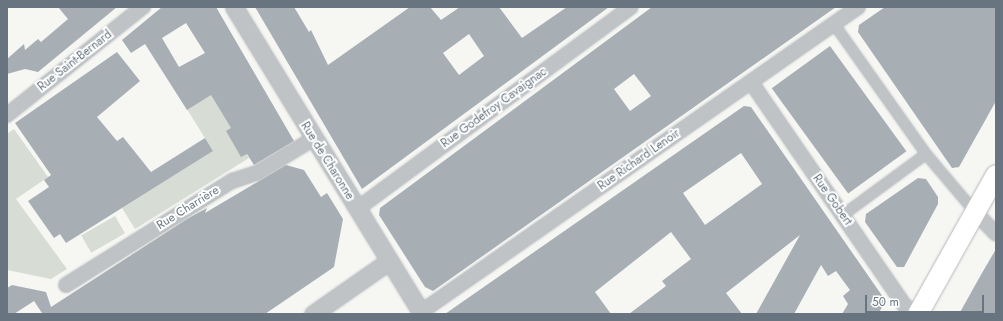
<!DOCTYPE html>
<meta charset="utf-8">
<style>
body{margin:0}
#map{position:relative;width:1003px;height:321px;overflow:hidden;background:#f6f6f3;font-family:Jost,sans-serif}
div>[style]{position:absolute}
[style*='--x']{left:calc(var(--x)*1px);top:calc(var(--y)*1px);width:calc(var(--w)*1px);rotate:calc(var(--a)*1deg)}
.green>*{inset:0;background:#d7dcd4;transform-origin:0 0}
.building>*{inset:0;background:#a8afb4;transform-origin:0 0}
.roads{filter:drop-shadow(0 0 1px #b4b8bc) drop-shadow(0 0 1px #b4b8bc)}
.pedestrian>*{height:10px;margin:-5px;padding:0 5px;transform-origin:5px;border-radius:5px;background:#bfc3c6}
.minor>*{height:14px;margin:-7px;padding:0 7px;transform-origin:7px;border-radius:7px;background:#bfc3c6}
.tertiary>*{height:17px;margin:-8.5px;padding:0 8.5px;transform-origin:8.5px;border-radius:8.5px;background:#bfc3c6}
.secondary>*{height:20px;margin:-10px;padding:0 10px;transform-origin:10px;border-radius:10px;background:#fff}
span{translate:-50% -50%;white-space:nowrap;text-align:center;line-height:1.15;-webkit-text-stroke:4px #fff;paint-order:stroke}
.street-label{font-size:12px;color:#687580}
.frame{position:absolute;inset:0;border:8px solid #687580;pointer-events:none}
.scale{position:absolute;left:865px;top:295px;width:119px;height:18px;box-sizing:border-box;border:2px solid #687580;border-top:0;padding-left:5px;font-size:12px;line-height:14px;white-space:nowrap;color:#687580;-webkit-text-stroke:3px #fff;paint-order:stroke}
</style>
<div id="map">
<div class="green">
<div style="clip-path:polygon(209px 91px,249px 158px,135px 229px,122px 208px,213px 151px,185px 106px)"></div>
<div style="clip-path:polygon(14px 129px,48px 177px,16px 199px,67px 269px,51px 279px,7px 270px,7px 134px)"></div>
<div style="left:115px;top:216px;width:20px;height:39px;rotate:60deg"></div>
</div>
<div class="building">
<div style="clip-path:polygon(58px 7px,117px 7px,38px 72px,25px 69px,7px 74px,7px 59px,24px 44px,25px 50px,38px 39px,41px 42px,68px 19px)"></div>
<div style="clip-path:polygon(evenodd,162px 7px,216px 7px,294px 141px,254px 165px,247px 154px,241px 157px,226px 131px,231px 128px,211px 95px,187px 110px,145px 44px,131px 53px,122px 40px,162px 7px,186px 23px,205px 53px,179px 67px,162px 38px,186px 23px)"></div>
<div style="clip-path:polygon(evenodd,255px 7px,294px 7px,309px 32px,311px 30px,328px 65px,410px 7px,430px 7px,441px 20px,460px 7px,499px 7px,522px 38px,567px 7px,609px 7px,362px 189px,255px 7px,469px 34px,484px 56px,459px 75px,443px 53px,469px 34px)"></div>
<div style="clip-path:polygon(evenodd,652px 7px,836px 7px,433px 291px,425px 287px,379px 215px,380px 208px,652px 7px,634px 74px,651px 96px,630px 111px,614px 89px,634px 74px)"></div>
<div style="clip-path:polygon(885px 7px,996px 7px,996px 101px,959px 167px,952px 168px,858px 32px,859px 25px)"></div>
<div style="left:830px;top:46px;width:130px;height:72px;rotate:54deg"></div>
<div style="clip-path:polygon(117px 52px,140px 81px,97px 117px,117px 141px,123px 137px,151px 172px,205px 138px,213px 151px,66px 243px,60px 234px,54px 238px,28px 201px,49px 187px,44px 180px,51px 175px,15px 123px)"></div>
<div style="clip-path:polygon(evenodd,744px 106px,751px 107px,883px 297px,884px 304px,878px 314px,842px 314px,848px 304px,843px 296px,850px 290px,836px 271px,828px 276px,821px 265px,794px 314px,756px 314px,800px 235px,726px 293px,742px 314px,629px 314px,666px 286px,662px 281px,691px 259px,671px 232px,595px 292px,611px 314px,445px 314px,744px 106px,741px 153px,762px 184px,705px 225px,683px 193px,741px 153px)"></div>
<div style="clip-path:polygon(286px 165px,304px 170px,321px 197px,327px 193px,343px 219px,334px 267px,265px 314px,40px 314px,42px 313px,34px 301px,14px 314px,7px 314px,7px 288px,12px 285px,46px 292px,51px 307px,187px 219px,207px 208px,205px 213px)"></div>
<div style="clip-path:polygon(918px 178px,926px 179px,938px 197px,938px 204px,904px 267px,897px 267px,865px 222px,866px 214px)"></div>
<div style="clip-path:polygon(996px 249px,996px 314px,959px 314px,982px 273px)"></div>
</div>
<div class="roads">
<div class="pedestrian">
<div style="--x:834;--y:24;--w:159;--a:54.7"></div>
<div style="--x:926;--y:154;--w:76;--a:49.8"></div>
<div style="--x:843;--y:215;--w:103;--a:-36.3"></div>
</div>
<div class="minor">
<div style="--x:751;--y:82;--w:272;--a:55.5"></div>
<div style="--x:905;--y:306;--w:14;--a:34"></div>
<div style="--x:7;--y:115;--w:174;--a:-38.5"></div>
<div style="--x:357;--y:209;--w:340;--a:-36.4"></div>
<div style="--x:975;--y:212;--w:30;--a:46"></div>
<div style="--x:66;--y:285;--w:196;--a:-32.1"></div>
<div style="--x:232;--y:181;--w:26;--a:-18"></div>
<div style="--x:257;--y:173;--w:66;--a:-31.3"></div>
<div style="--x:421;--y:312;--w:533;--a:-34.91"></div>
</div>
<div class="tertiary">
<div style="--x:234;--y:7;--w:360;--a:58.5"></div>
<div style="--x:313;--y:314;--w:93;--a:-34.9"></div>
</div>
<div class="secondary">
<div style="--x:918;--y:314;--w:159;--a:-60.7"></div>
</div>
</div>
<div class="street-label">
<span style="left:75px;top:61px;rotate:-38deg">Rue Saint-Bernard</span>
<span style="left:494px;top:108px;rotate:-36deg">Rue Godefroy Cavaignac</span>
<span style="left:639px;top:160px;rotate:-35deg">Rue Richard Lenoir</span>
<span style="left:327px;top:161px;rotate:58deg">Rue de Charonne</span>
<span style="left:832px;top:200px;rotate:55deg">Rue Gobert</span>
<span style="left:188px;top:208px;rotate:-32deg">Rue Charrière</span>
</div>
<div class="frame"></div>
<div class="scale">50 m</div>
</div>
